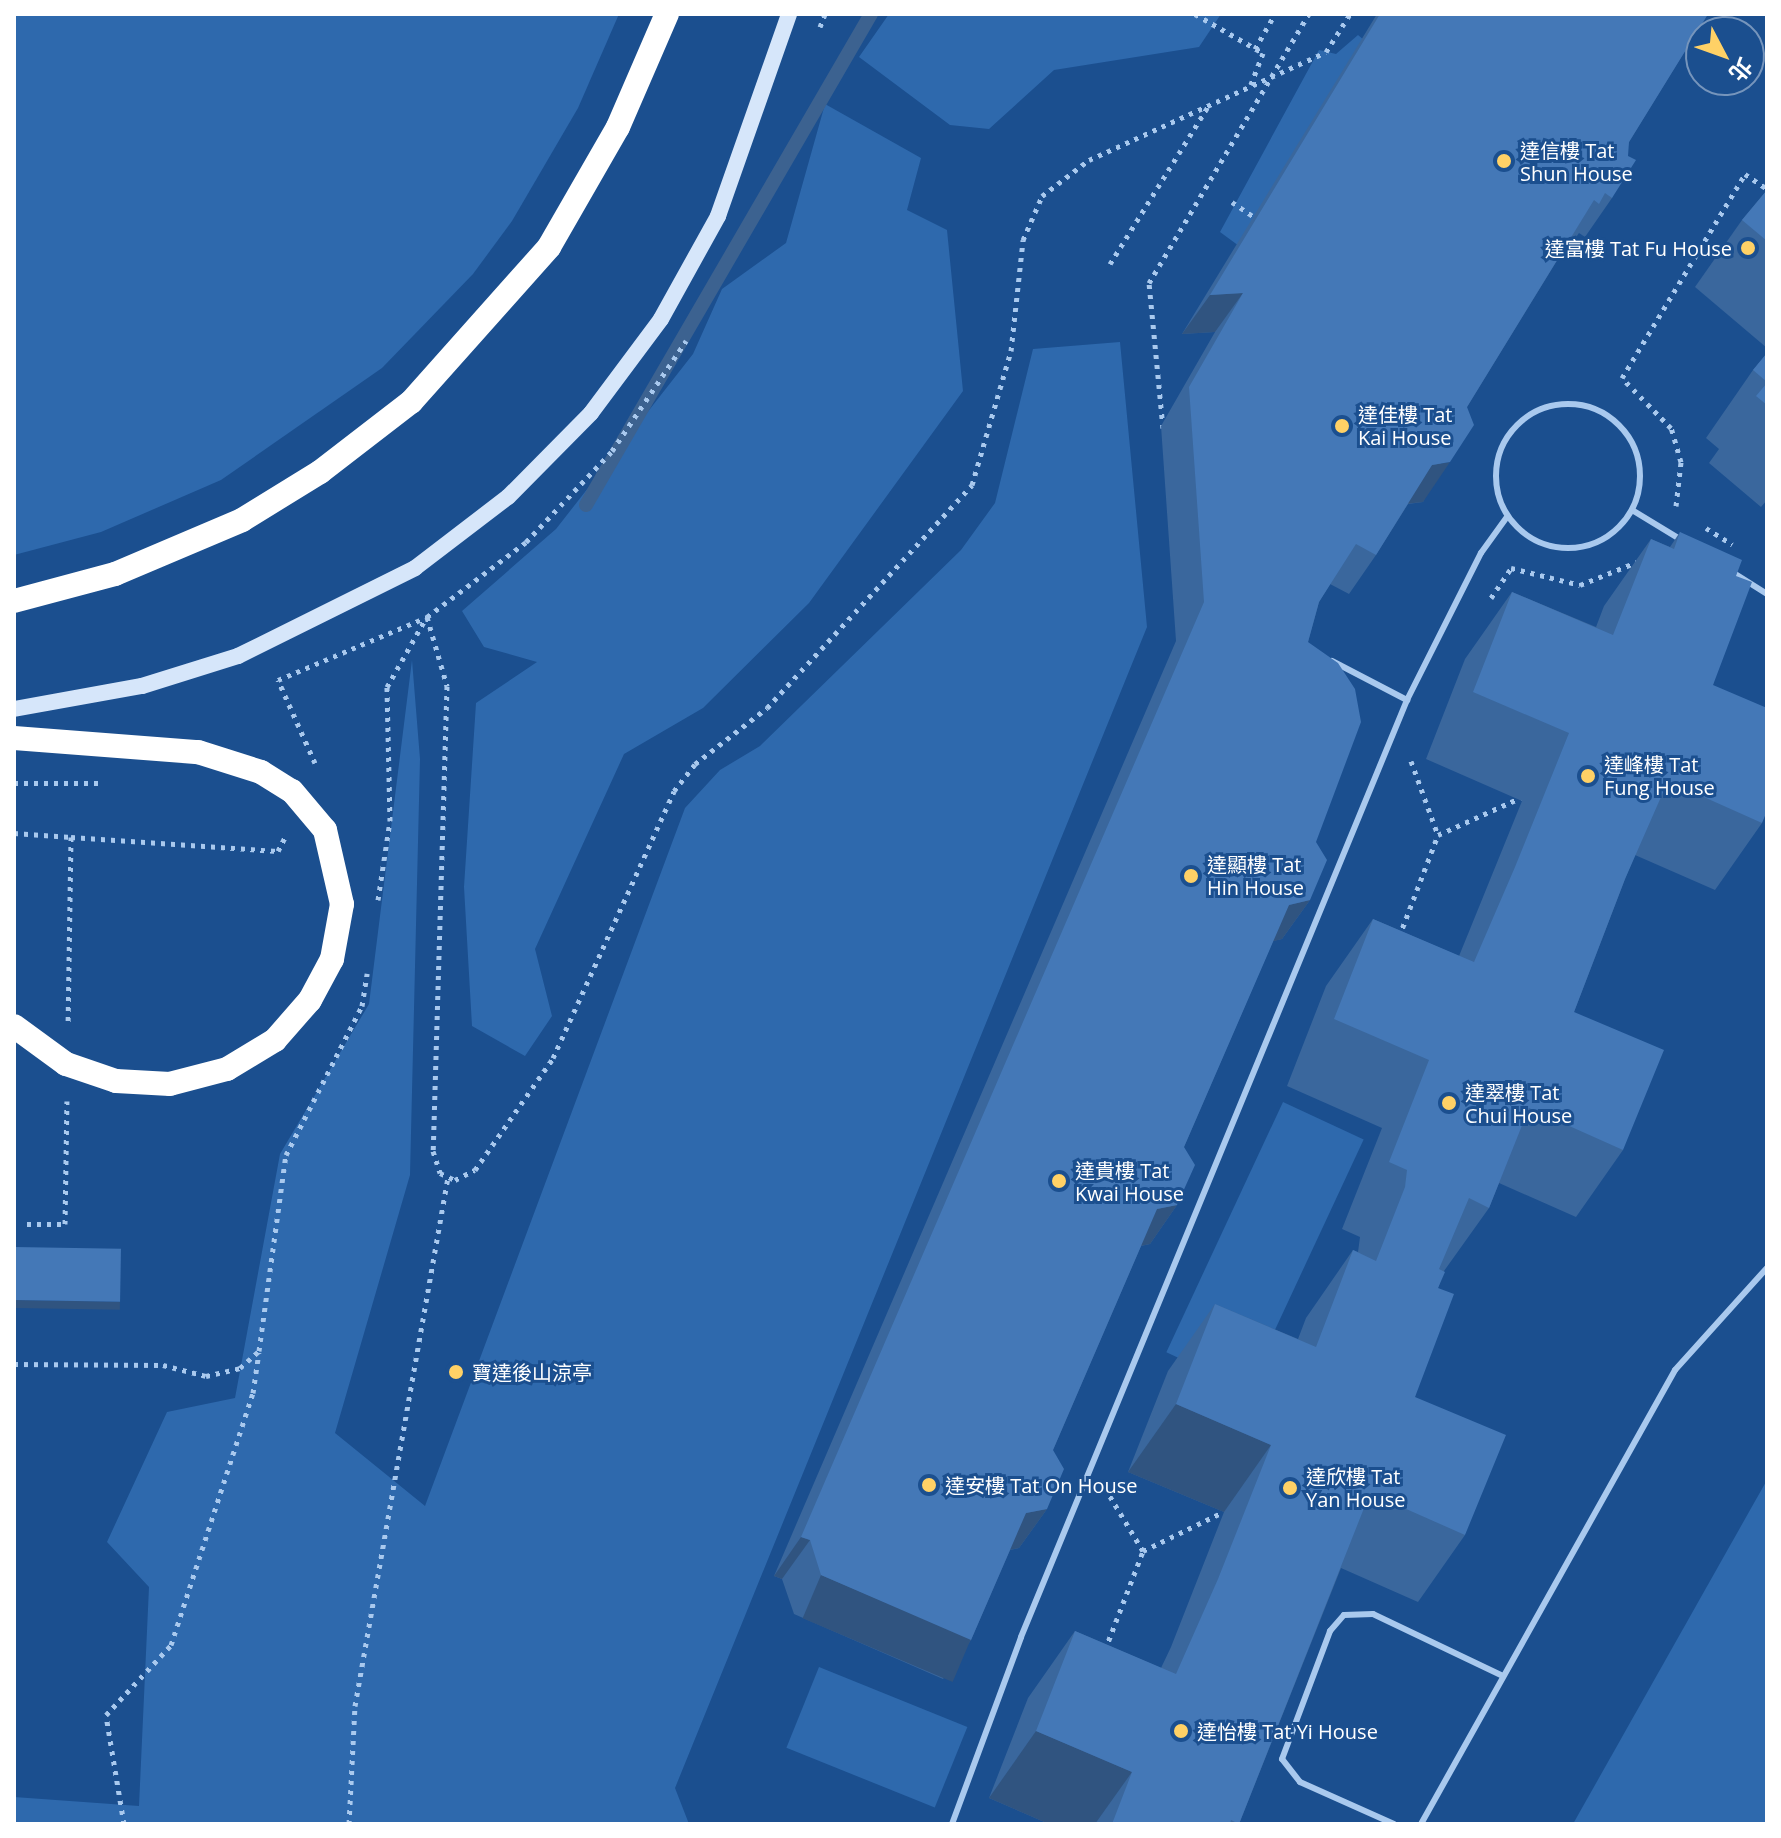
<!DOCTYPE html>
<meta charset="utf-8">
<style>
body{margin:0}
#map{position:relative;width:1781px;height:1838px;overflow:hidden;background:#1b4f8f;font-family:"Open Sans","Noto Sans TC",sans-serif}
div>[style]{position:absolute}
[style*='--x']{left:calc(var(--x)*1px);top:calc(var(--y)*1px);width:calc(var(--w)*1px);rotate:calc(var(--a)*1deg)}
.green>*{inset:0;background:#2e69ad;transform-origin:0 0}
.stream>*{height:14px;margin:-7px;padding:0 7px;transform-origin:7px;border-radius:7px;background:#3c6290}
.path>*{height:5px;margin-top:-2.5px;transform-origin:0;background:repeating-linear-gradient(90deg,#a9c9ee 0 4px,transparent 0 10px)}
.lane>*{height:6px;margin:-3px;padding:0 3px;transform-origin:3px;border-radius:3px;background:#a9c9ee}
.lane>.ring{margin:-3px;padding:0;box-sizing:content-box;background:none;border:6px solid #a9c9ee;border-radius:50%}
.secondary>*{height:16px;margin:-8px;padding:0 8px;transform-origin:8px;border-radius:8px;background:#d6e6fa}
.highway>*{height:24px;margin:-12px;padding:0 12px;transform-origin:12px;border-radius:12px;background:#fff}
.wall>*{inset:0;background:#3a679d}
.shaded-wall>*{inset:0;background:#305480;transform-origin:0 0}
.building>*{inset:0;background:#4478b7;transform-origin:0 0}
.dots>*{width:22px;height:22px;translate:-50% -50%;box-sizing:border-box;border:4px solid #1b4f8f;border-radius:50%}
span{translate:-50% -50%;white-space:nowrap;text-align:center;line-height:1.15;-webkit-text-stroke:6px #1b4f8f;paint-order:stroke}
.poi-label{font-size:20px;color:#fff}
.left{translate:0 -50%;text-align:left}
.right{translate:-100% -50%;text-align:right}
.frame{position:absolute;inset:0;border:16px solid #fff;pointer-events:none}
.north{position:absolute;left:1685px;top:16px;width:80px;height:80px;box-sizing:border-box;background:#1b4f8f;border:2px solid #7695bc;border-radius:50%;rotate:131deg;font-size:22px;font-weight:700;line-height:32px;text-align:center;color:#fff}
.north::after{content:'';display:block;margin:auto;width:28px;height:36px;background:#ffd166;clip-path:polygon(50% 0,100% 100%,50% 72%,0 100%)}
</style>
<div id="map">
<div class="green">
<div style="clip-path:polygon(14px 14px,619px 14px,578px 108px,512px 221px,473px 274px,382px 368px,221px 480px,101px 532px,14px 555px)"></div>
<div style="clip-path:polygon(889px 14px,1221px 14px,1199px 47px,1054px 70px,989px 129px,950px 125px,859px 57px)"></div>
<div style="clip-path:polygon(1358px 35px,1385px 58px,1254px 257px,1220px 232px,1319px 50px,1336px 54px)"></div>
<div style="clip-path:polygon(825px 104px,921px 158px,907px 210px,947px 230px,963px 391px,809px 603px,703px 708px,624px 754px,535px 949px,552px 1016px,525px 1056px,472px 1026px,464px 887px,476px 703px,537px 662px,484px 647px,462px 611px,556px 529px,693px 354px,722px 289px,786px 243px)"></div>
<div style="clip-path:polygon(1120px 342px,1147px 627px,675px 1788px,689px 1824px,14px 1824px,14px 1797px,139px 1806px,149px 1587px,107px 1542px,167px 1412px,235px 1398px,280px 1154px,369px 1004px,412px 660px,420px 759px,410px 1175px,335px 1433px,425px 1506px,685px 808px,720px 770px,760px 746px,961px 550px,995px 503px,1033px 349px)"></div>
<div style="left:1283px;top:1102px;width:89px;height:276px;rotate:25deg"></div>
<div style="clip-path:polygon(1767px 1480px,1767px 1824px,1573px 1824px)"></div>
<div style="left:819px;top:1667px;width:160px;height:87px;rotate:22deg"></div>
</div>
<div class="stream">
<div style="--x:586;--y:505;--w:568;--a:-59.87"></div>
</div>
<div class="path">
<div style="--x:1195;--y:14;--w:78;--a:29.8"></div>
<div style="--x:1263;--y:53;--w:34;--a:111"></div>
<div style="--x:820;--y:27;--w:14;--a:-69"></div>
<div style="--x:1255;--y:49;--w:40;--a:-60.3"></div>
<div style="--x:1232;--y:202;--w:25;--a:34"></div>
<div style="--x:1110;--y:264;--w:187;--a:-58.1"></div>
<div style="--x:1163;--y:428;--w:146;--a:-95.5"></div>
<div style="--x:1149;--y:283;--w:313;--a:-59.3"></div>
<div style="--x:1676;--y:506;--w:44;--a:-83.5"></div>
<div style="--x:1681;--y:462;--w:35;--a:-106"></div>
<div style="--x:1671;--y:428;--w:70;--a:-134.4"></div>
<div style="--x:1622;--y:378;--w:238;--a:-58.9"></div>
<div style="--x:1745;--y:174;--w:27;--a:34"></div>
<div style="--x:1706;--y:528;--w:31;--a:32"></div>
<div style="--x:1491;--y:598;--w:36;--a:-56"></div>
<div style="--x:1511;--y:568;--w:71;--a:13.8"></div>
<div style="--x:1580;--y:585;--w:61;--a:-22"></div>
<div style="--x:427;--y:617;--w:72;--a:73.8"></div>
<div style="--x:447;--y:686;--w:465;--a:91.7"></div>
<div style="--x:433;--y:1151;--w:23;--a:72"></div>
<div style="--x:440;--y:1173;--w:17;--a:25"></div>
<div style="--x:455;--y:1180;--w:22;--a:-27"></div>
<div style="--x:475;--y:1170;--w:136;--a:-55.1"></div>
<div style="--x:553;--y:1058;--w:293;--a:-65.6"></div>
<div style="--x:674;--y:791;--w:34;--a:-52"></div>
<div style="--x:695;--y:764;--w:91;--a:-37.9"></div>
<div style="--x:767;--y:708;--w:303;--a:-47.4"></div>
<div style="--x:972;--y:485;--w:140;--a:-73.8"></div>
<div style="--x:1011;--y:351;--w:112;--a:-83.8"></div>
<div style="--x:1023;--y:240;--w:48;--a:-66.6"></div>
<div style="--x:1042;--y:196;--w:59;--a:-37.5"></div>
<div style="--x:1089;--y:160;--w:260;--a:-24.5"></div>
<div style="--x:1326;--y:52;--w:45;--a:-57.7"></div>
<div style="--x:1411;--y:761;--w:79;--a:70"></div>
<div style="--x:315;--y:763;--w:91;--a:-114"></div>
<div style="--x:278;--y:680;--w:162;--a:-22.9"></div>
<div style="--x:427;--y:617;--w:124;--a:-37.1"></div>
<div style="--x:526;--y:542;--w:125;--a:-46.6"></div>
<div style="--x:612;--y:451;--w:133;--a:-56.1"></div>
<div style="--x:14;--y:783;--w:84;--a:0"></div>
<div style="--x:14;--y:833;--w:57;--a:4"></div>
<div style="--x:71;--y:837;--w:186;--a:90.9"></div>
<div style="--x:71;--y:837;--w:207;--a:3.9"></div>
<div style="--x:278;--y:851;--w:16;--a:-63"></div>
<div style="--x:378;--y:900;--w:80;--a:-81.4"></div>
<div style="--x:390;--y:821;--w:134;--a:-91.3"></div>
<div style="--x:387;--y:687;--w:79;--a:-60.5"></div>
<div style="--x:1399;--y:937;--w:109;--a:-69.1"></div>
<div style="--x:1438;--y:835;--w:92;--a:-24.3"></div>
<div style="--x:27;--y:1224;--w:38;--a:0"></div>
<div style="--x:65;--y:1224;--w:123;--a:-89.1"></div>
<div style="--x:14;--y:1364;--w:149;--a:0.4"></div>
<div style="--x:163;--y:1365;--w:44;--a:14.3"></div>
<div style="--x:206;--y:1376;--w:35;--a:-13"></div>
<div style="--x:240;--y:1368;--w:25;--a:-42"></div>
<div style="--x:259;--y:1351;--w:198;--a:-82.2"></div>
<div style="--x:286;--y:1155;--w:167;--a:-63"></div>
<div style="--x:362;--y:1006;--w:33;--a:-81"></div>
<div style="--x:1143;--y:1551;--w:96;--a:-26"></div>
<div style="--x:1105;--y:1650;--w:106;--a:-69"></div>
<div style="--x:1143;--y:1551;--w:68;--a:-121.1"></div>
<div style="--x:124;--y:1824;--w:110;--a:-99.4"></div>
<div style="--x:106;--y:1715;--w:96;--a:-47.1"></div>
<div style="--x:171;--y:1645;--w:265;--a:-72"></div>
<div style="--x:253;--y:1393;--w:41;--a:-81.7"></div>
<div style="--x:349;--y:1824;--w:118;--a:-87.1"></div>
<div style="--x:355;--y:1706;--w:537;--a:-80.03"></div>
</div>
<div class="lane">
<div class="ring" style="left:1496px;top:404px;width:138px;height:138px"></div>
<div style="--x:1632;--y:510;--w:60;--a:31.3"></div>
<div style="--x:1729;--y:570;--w:45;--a:32.3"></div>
<div style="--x:1332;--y:661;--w:85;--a:27.5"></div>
<div style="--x:952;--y:1824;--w:199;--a:-69.7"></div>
<div style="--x:1021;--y:1637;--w:1013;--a:-67.61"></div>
<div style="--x:1407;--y:700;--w:165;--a:-63.3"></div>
<div style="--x:1481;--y:553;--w:44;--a:-54.2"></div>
<div style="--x:1394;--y:1824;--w:103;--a:-155.9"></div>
<div style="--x:1300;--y:1782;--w:29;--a:-128"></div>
<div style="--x:1282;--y:1759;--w:137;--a:-69.4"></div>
<div style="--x:1330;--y:1631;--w:21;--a:-49"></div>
<div style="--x:1344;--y:1615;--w:29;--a:-2"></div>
<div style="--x:1373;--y:1614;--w:144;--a:25.5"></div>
<div style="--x:1421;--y:1824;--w:520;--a:-60.77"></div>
<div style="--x:1675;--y:1370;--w:137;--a:-48"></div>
</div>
<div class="secondary">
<div style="--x:14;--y:709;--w:130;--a:-10.2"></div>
<div style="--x:142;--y:686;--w:101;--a:-17.4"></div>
<div style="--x:238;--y:656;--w:198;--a:-26.4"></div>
<div style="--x:415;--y:568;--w:117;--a:-37.4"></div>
<div style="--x:508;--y:497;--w:118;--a:-45.3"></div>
<div style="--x:591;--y:413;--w:117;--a:-53.3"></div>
<div style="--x:661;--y:319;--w:118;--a:-61"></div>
<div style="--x:718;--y:216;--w:214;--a:-70.6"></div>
</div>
<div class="highway">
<div style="--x:14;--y:601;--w:105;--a:-15"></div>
<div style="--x:115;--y:574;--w:138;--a:-23"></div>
<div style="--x:242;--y:520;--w:92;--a:-31.6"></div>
<div style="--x:320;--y:472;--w:115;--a:-37.6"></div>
<div style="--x:411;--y:402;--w:208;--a:-48.3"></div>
<div style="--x:549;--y:247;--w:138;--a:-60.1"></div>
<div style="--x:618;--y:127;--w:123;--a:-66.6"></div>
<div style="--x:14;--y:738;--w:185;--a:4.4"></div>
<div style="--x:198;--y:752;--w:66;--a:17.6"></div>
<div style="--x:261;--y:772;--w:36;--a:32"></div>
<div style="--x:292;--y:791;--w:51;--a:49.8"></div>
<div style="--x:325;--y:830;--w:76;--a:77.1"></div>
<div style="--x:342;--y:904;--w:56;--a:100.3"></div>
<div style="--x:332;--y:959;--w:47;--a:118.2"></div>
<div style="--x:310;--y:1000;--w:53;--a:131.2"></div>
<div style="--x:275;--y:1040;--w:56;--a:148.9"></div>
<div style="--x:227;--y:1069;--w:59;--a:165.3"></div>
<div style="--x:170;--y:1084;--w:54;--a:-176.8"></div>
<div style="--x:116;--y:1081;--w:53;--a:-161.2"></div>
<div style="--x:66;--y:1064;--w:64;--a:-143.8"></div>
</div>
<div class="wall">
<div style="clip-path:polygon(1377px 14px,1708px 14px,1629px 142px,1612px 198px,1585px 237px,1579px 233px,1572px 243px,1569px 241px,1467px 407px,1423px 502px,1408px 504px,1376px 555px,1349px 594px,1330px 584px,1319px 602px,1308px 642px,1316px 842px,1310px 900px,1282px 939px,1273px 941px,1184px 1147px,1177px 1205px,1150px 1244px,1141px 1246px,1053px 1450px,1047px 1509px,1019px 1548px,1010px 1550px,971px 1640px,943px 1679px,794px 1614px,782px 1579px,774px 1576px,1176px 641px,1161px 426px,1215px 332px,1182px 334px)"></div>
<div style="clip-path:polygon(1767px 190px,1767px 348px,1695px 287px,1742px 220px)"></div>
<div style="clip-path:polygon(1767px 353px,1767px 500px,1761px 507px,1709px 463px,1719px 449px,1706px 438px,1753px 370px)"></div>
<div style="clip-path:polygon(1680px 532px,1736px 576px,1713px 685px,1762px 823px,1715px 890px,1635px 855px,1625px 879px,1574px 1012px,1623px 1150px,1576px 1217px,1499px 1183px,1489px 1208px,1444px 1271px,1438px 1288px,1415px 1397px,1465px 1535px,1418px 1602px,1341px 1568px,1239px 1824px,1049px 1824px,989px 1798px,1028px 1698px,1075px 1631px,1161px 1668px,1171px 1647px,1224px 1512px,1128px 1472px,1168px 1371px,1215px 1304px,1298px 1339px,1306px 1318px,1353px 1250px,1358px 1252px,1360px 1237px,1342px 1229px,1382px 1128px,1287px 1086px,1326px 986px,1373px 919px,1459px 956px,1468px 934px,1522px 801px,1426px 759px,1465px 659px,1512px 592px,1596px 627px,1604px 606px,1651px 539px,1670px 547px)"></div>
</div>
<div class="shaded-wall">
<div style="clip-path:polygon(1243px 293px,1215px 332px,1182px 334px,1210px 295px)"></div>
<div style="clip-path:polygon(1450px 462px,1423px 502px,1404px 504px,1432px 465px)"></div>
<div style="clip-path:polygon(1310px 900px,1282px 939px,1262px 944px,1289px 905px)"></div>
<div style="clip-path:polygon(1177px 1205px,1150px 1244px,1130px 1248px,1157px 1209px)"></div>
<div style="left:14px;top:1300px;width:106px;height:8px;rotate:1deg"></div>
<div style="clip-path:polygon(1176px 1404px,1271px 1445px,1224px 1512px,1128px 1472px)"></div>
<div style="clip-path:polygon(1047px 1509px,1019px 1548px,998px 1552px,1026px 1513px)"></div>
<div style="clip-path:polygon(801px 1537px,810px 1540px,782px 1579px,774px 1576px)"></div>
<div style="left:821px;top:1575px;width:163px;height:47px;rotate:23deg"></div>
<div style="clip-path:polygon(1036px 1731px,1132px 1772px,1095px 1824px,1049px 1824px,989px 1798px)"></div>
</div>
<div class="building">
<div style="clip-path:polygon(1380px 14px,1708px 14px,1629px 142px,1628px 156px,1636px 160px,1612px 198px,1605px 193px,1599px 204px,1594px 200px,1467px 407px,1474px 425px,1450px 462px,1432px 465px,1376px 555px,1356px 544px,1319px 602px,1308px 642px,1338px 663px,1355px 689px,1361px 722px,1316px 842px,1327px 860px,1310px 900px,1289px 905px,1184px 1147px,1195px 1165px,1177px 1205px,1157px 1209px,1053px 1450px,1064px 1469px,1047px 1509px,1026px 1513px,971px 1640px,821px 1575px,810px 1540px,801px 1537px,1204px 602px,1189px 387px,1243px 293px,1210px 295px)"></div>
<div style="clip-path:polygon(1767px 190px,1767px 241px,1742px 220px)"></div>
<div style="clip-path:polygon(1767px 353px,1767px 382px,1753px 370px)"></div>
<div style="clip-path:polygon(1767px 383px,1767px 405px,1756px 396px)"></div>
<div style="clip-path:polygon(1680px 532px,1742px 560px,1736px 576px,1752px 582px,1713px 685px,1767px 708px,1767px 811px,1762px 823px,1668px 781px,1625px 879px,1574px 1012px,1664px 1050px,1623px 1150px,1529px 1108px,1489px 1208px,1469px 1198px,1439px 1269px,1445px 1272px,1438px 1288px,1454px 1294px,1415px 1397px,1506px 1435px,1465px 1535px,1370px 1493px,1239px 1824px,1231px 1820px,1230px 1824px,1112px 1824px,1132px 1772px,1036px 1731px,1075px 1631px,1176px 1674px,1218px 1579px,1271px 1445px,1176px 1404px,1215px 1304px,1316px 1347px,1353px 1250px,1376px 1261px,1405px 1187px,1407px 1170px,1389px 1162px,1429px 1060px,1334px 1019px,1373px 919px,1474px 962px,1515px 867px,1569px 733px,1473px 692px,1512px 592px,1613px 635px,1651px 539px,1674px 549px)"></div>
<div style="left:14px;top:1247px;width:107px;height:53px;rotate:1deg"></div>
</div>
<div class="dots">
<div style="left:1504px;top:161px;background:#ffd166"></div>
<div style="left:1748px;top:248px;background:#ffd166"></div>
<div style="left:1342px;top:426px;background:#ffd166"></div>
<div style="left:1588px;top:776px;background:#ffd166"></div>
<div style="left:1191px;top:876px;background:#ffd166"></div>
<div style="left:1449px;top:1103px;background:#ffd166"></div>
<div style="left:1059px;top:1181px;background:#ffd166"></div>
<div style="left:456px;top:1372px;background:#ffd166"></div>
<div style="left:929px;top:1485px;background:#ffd166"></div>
<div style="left:1290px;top:1488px;background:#ffd166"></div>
<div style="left:1181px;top:1731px;background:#ffd166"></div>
</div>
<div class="poi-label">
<span class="left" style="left:1520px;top:162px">達信樓 Tat<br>Shun House</span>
<span class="right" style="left:1732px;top:248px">達富樓 Tat Fu House</span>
<span class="left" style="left:1358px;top:426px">達佳樓 Tat<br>Kai House</span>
<span class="left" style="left:1604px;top:776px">達峰樓 Tat<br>Fung House</span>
<span class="left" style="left:1207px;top:876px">達顯樓 Tat<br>Hin House</span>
<span class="left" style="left:1465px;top:1104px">達翠樓 Tat<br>Chui House</span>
<span class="left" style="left:1075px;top:1182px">達貴樓 Tat<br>Kwai House</span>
<span class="left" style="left:472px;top:1372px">寶達後山涼亭</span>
<span class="left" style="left:1306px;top:1488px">達欣樓 Tat<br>Yan House</span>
<span class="left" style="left:945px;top:1485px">達安樓 Tat On House</span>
<span class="left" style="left:1197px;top:1731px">達怡樓 Tat Yi House</span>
</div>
<div class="frame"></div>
<div class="north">北</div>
</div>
